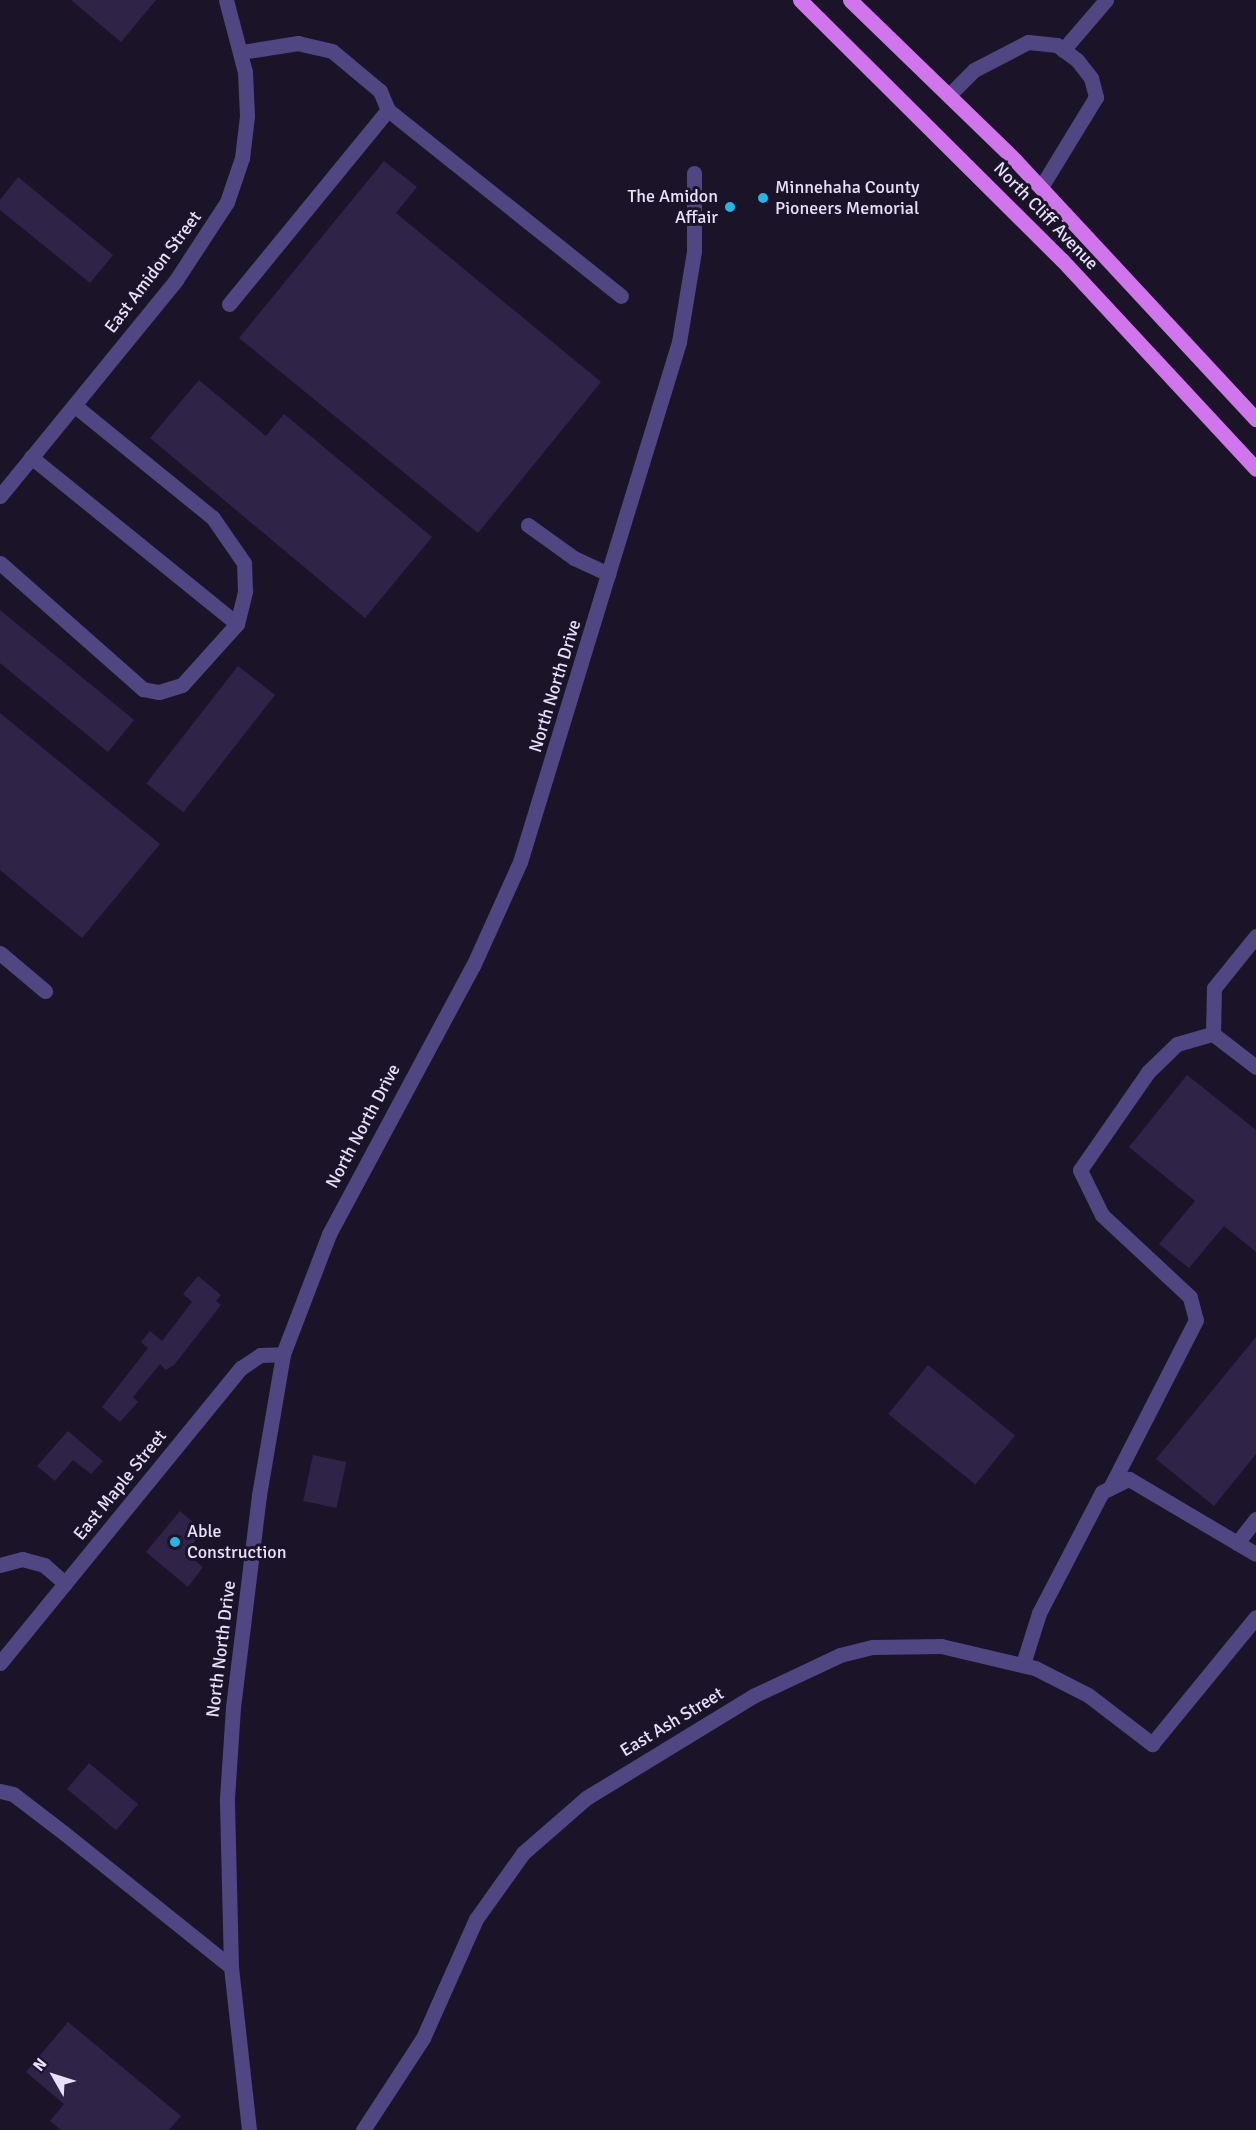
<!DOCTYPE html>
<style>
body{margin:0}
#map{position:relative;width:1256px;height:2130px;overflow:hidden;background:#1b1429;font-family:Signika,sans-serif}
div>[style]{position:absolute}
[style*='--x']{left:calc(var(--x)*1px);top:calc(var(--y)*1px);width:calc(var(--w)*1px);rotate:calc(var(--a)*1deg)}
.building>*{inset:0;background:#2f2348;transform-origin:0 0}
.minor>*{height:15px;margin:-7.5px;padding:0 7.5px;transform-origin:7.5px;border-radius:7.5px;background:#504682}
.major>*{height:15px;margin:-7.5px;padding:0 7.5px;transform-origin:7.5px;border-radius:7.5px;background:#d175ed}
.dots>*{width:16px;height:16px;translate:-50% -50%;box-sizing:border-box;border:3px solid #1b1429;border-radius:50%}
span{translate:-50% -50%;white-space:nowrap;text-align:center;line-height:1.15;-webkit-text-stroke:6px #1b1429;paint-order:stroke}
.poi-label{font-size:18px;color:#e7e0fb}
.left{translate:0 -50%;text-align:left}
.right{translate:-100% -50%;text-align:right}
.street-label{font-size:18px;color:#e7e0fb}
.north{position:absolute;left:24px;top:2046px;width:60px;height:60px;-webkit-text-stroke:4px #1b1429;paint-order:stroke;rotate:309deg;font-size:16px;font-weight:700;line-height:24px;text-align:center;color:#e7e0fb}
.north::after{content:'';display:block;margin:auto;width:21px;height:27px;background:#e7e0fb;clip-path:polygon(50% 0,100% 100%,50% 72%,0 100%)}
</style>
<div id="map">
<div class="building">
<div style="clip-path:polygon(71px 0,156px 0,121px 42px)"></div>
<div style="clip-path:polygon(384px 161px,417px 187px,396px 213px,601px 382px,478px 533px,239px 338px)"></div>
<div style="clip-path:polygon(18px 177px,113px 255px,90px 283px,0 210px,0 200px)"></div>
<div style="clip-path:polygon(199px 380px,266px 436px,284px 414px,432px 537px,365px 618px,150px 438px)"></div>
<div style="clip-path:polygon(0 610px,134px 720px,108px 752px,0 663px)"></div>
<div style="left:238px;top:666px;width:47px;height:149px;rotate:38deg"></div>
<div style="clip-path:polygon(0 713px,160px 844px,82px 938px,0 870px)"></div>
<div style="clip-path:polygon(1187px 1075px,1256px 1130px,1256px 1252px,1224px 1226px,1189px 1268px,1159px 1244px,1195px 1201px,1129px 1147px)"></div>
<div style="clip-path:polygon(198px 1276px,221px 1295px,216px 1301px,221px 1305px,174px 1365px,166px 1370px,160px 1364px,133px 1397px,138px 1402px,120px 1422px,102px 1407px,148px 1348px,141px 1342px,150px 1331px,162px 1341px,192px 1302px,183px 1294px)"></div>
<div style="clip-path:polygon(1256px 1337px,1256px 1454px,1214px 1506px,1156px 1459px)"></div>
<div style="left:928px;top:1365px;width:112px;height:63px;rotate:39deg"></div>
<div style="clip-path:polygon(68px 1431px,103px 1461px,91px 1474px,73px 1460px,55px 1481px,37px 1466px)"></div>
<div style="left:313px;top:1455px;width:34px;height:47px;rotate:12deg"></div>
<div style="clip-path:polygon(180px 1511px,203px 1531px,185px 1553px,203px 1567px,188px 1587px,146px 1552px)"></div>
<div style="left:89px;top:1763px;width:64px;height:34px;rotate:40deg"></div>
<div style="clip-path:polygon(68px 2022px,181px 2116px,169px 2130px,61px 2130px,50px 2121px,64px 2104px,26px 2072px)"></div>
</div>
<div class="minor">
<div style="--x:1063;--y:50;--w:66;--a:-49.3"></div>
<div style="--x:949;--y:95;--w:35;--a:-45"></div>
<div style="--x:974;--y:70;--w:61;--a:-27.4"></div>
<div style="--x:1028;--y:42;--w:29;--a:6"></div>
<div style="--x:1057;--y:45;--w:25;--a:37"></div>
<div style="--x:1077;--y:60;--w:23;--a:52"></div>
<div style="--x:1091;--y:78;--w:20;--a:75"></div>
<div style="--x:1096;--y:97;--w:105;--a:121.4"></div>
<div style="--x:388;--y:110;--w:298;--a:38.6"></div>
<div style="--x:229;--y:304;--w:251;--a:-50.7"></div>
<div style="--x:388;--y:110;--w:21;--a:-113"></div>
<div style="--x:380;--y:91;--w:62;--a:-140.2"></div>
<div style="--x:332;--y:51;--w:35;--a:-167"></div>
<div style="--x:298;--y:43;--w:58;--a:171"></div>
<div style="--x:31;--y:457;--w:265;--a:39"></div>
<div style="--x:0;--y:496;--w:279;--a:-50.8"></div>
<div style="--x:176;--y:280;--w:93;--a:-56.8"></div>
<div style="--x:227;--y:202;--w:46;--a:-71.2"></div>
<div style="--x:242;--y:158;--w:42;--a:-83.2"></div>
<div style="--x:247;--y:116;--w:44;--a:-92.6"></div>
<div style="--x:245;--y:72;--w:74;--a:-104.8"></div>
<div style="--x:528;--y:525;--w:57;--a:35.7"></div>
<div style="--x:574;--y:558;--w:38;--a:25"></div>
<div style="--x:0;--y:563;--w:191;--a:41.4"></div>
<div style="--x:143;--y:689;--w:16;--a:11"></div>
<div style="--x:159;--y:692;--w:24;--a:-17"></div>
<div style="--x:182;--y:685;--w:82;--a:-48"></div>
<div style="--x:237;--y:624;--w:34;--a:-76"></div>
<div style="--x:245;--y:591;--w:28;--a:-92"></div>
<div style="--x:244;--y:563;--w:55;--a:-124.6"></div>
<div style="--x:213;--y:518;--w:179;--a:-140.9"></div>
<div style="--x:0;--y:953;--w:59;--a:40.2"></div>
<div style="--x:1213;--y:1034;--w:46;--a:-88.8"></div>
<div style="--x:1214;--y:988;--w:67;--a:-51.1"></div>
<div style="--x:1110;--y:1488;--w:189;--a:-62.9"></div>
<div style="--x:1196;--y:1320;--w:24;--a:-105"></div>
<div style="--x:1190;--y:1297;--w:120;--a:-137"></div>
<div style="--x:1102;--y:1215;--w:50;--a:-116.1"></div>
<div style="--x:1080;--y:1170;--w:119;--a:-55.2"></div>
<div style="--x:1148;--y:1072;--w:40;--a:-44"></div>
<div style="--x:1177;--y:1044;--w:37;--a:-16"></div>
<div style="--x:1213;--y:1034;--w:54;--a:37.5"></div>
<div style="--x:1237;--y:1543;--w:31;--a:-52"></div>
<div style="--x:0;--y:1565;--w:23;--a:-15"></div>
<div style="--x:22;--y:1559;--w:23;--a:15"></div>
<div style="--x:44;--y:1565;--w:28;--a:41"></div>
<div style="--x:0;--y:1663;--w:381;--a:-50.8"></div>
<div style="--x:241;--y:1368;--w:23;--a:-34"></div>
<div style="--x:260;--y:1355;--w:23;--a:-2"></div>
<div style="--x:1023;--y:1664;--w:53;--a:-72.6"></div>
<div style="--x:1039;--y:1613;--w:136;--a:-62.5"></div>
<div style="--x:1102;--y:1492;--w:30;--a:-26"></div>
<div style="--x:1129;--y:1479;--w:147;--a:30.6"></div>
<div style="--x:0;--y:1791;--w:13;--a:13"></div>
<div style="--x:13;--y:1794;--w:64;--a:37.4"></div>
<div style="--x:64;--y:1833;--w:214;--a:38.7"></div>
<div style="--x:249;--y:2130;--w:164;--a:-96.3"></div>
<div style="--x:231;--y:1967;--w:169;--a:-91.4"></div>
<div style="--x:227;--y:1798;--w:91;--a:-86.2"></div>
<div style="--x:233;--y:1707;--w:214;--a:-83"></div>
<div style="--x:259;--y:1495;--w:143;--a:-80.3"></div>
<div style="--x:283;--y:1354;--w:129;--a:-69"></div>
<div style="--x:329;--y:1234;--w:304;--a:-61.8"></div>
<div style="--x:473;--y:966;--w:114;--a:-65.7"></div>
<div style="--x:520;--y:862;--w:544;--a:-73"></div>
<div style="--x:679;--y:342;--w:92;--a:-80.6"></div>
<div style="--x:694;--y:251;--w:78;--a:-90"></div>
<div style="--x:363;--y:2130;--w:110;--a:-56.9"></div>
<div style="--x:423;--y:2038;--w:130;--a:-66"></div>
<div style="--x:476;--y:1919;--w:81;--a:-54.5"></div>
<div style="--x:523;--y:1853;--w:84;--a:-41.1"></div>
<div style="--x:586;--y:1798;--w:196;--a:-31.4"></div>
<div style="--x:753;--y:1696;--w:96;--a:-25.2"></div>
<div style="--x:840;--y:1655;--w:34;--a:-14"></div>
<div style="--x:873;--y:1647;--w:68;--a:-0.8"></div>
<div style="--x:941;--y:1646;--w:97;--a:13.2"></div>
<div style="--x:1035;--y:1668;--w:59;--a:27"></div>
<div style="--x:1088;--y:1695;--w:81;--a:37.4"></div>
<div style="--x:1152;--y:1744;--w:164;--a:-50.7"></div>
</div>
<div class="major">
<div style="--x:800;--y:0;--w:369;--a:44.8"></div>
<div style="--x:1062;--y:260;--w:285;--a:47.1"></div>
<div style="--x:850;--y:0;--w:230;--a:44.1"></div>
<div style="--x:1015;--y:160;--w:354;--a:47.1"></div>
</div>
<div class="dots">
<div style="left:763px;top:198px;background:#25b6e3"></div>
<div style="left:730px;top:207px;background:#25b6e3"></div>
<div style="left:175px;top:1542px;background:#25b6e3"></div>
</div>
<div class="poi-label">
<span class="left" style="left:775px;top:198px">Minnehaha County<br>Pioneers Memorial</span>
<span class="right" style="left:718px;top:207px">The Amidon<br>Affair</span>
<span class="left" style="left:187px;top:1542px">Able<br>Construction</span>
</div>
<div class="street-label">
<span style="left:1046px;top:216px;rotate:46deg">North Cliff Avenue</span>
<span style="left:153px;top:272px;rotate:-53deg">East Amidon Street</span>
<span style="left:555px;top:686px;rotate:-73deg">North North Drive</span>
<span style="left:363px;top:1126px;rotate:-62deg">North North Drive</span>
<span style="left:120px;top:1485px;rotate:-51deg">East Maple Street</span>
<span style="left:221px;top:1649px;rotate:-83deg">North North Drive</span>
<span style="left:672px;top:1722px;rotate:-31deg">East Ash Street</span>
</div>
<div class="north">N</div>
</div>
